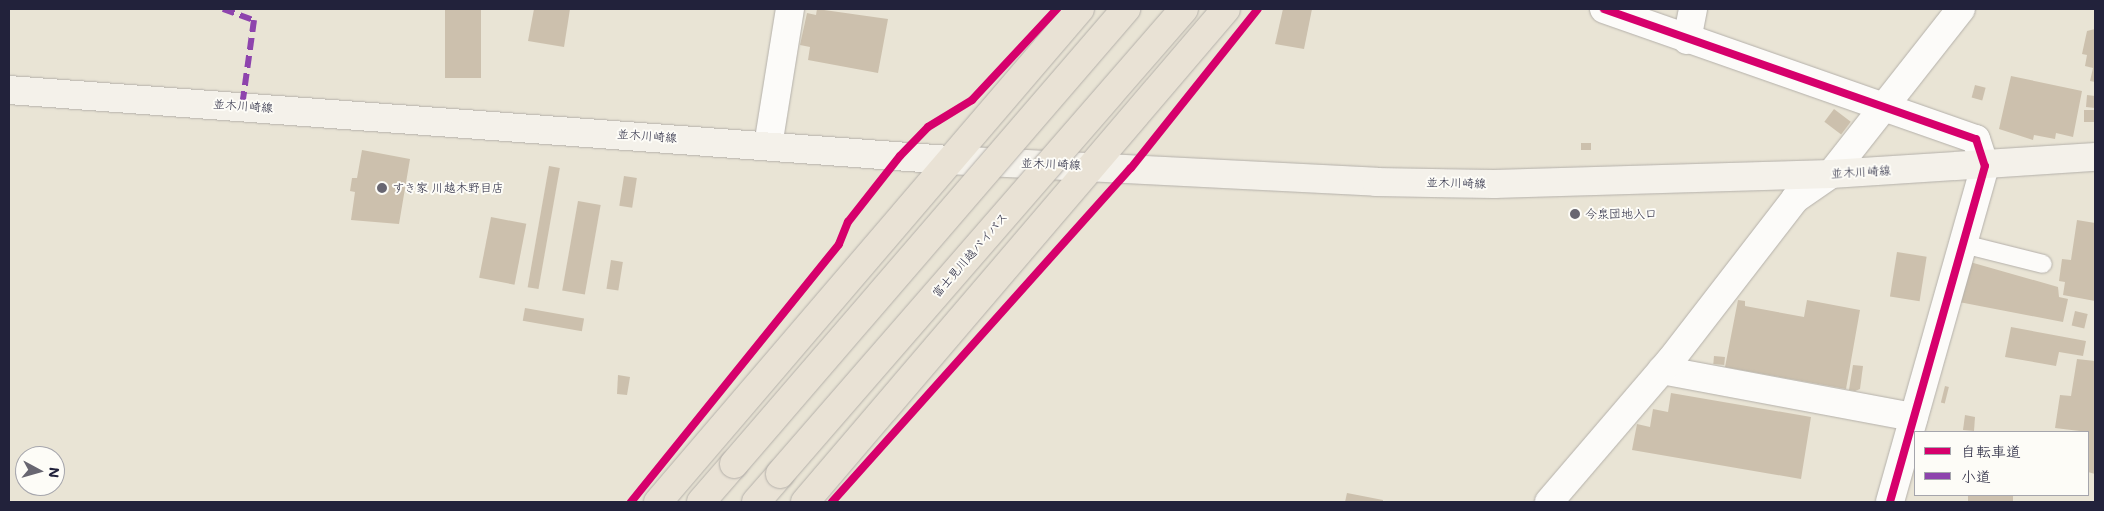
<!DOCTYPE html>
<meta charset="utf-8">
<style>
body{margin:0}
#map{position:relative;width:2104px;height:511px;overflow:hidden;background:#e9e4d5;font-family:Mali,"Klee One",sans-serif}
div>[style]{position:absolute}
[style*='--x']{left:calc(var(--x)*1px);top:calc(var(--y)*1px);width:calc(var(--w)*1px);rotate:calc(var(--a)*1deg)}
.building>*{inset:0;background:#ccc0ad;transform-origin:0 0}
.roads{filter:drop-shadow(0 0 1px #b4b0aa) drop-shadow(0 0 1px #b4b0aa)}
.service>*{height:18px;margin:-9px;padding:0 9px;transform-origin:9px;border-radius:9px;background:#fcfbf9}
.minor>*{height:28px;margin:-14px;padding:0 14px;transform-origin:14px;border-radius:14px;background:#fcfbf9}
.secondary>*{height:28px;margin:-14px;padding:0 14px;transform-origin:14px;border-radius:14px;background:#f4f1ea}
.trunk>*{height:28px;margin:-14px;padding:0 14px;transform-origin:14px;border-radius:14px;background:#e9e2d5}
.bridges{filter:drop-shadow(0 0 1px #b4b0aa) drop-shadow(0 0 1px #b4b0aa)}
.trunk-bridge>*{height:28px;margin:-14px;padding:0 14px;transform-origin:14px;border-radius:14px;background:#e9e2d5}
.quiet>*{height:6px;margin-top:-3px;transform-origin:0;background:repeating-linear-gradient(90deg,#8e44ad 0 12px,transparent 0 18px)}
.cycleway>*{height:8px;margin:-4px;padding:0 4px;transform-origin:4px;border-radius:4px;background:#d6006c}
.dots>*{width:14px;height:14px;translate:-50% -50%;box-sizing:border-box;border:2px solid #fdfcf7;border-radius:50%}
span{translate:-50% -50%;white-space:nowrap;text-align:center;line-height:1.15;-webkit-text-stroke:4px #fdfcf7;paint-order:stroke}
.street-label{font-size:12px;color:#22223b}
.poi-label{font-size:12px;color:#22223b}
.left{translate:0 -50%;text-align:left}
.frame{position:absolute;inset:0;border:10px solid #22223b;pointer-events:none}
.legend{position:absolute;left:1914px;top:431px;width:175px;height:65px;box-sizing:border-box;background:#fdfcf7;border:1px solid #a5a5ac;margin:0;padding:6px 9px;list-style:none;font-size:15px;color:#22223b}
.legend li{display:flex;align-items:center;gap:10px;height:25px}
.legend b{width:25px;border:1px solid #a5a5ac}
.north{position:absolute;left:15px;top:446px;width:50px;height:50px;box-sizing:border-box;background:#fdfcf7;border:1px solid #a5a5ac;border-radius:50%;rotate:96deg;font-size:14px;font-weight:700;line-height:20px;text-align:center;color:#22223b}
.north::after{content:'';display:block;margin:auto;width:18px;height:22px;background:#686671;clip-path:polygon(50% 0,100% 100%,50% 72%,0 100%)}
</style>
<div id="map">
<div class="building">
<div style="left:445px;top:9px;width:36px;height:69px"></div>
<div style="clip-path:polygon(534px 9px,570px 9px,564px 47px,528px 41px)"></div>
<div style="clip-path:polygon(817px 9px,888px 19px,878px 73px,808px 60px,810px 47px,800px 45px,807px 13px,816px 15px)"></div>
<div style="clip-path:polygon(1283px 9px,1312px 9px,1304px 49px,1275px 44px)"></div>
<div style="clip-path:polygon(2095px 29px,2095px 82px,2090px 81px,2093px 68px,2085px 66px,2087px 55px,2082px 54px,2087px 31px)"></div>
<div style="clip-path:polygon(2011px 76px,2082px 91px,2073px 137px,2056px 133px,2055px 139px,2034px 135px,2033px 140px,1999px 129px)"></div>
<div style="left:1975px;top:85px;width:11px;height:13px;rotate:15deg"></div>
<div style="clip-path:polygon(2087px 95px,2095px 96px,2095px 108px,2086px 107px)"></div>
<div style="left:1834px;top:109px;width:21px;height:16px;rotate:37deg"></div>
<div style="left:2084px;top:110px;width:11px;height:12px"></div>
<div style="left:1581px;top:143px;width:10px;height:7px"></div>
<div style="clip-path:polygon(362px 150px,410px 159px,399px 224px,351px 220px,355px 192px,350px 191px,352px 178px,357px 178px)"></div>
<div style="left:549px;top:166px;width:11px;height:123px;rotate:10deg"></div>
<div style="left:624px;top:176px;width:13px;height:30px;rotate:9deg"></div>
<div style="left:578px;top:201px;width:23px;height:91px;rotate:10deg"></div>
<div style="left:491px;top:217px;width:36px;height:62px;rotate:11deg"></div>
<div style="clip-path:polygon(2077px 220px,2095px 223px,2095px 301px,2063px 295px,2065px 282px,2059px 281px,2062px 259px,2071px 260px)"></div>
<div style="left:1897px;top:252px;width:30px;height:45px;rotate:9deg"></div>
<div style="left:611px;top:260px;width:12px;height:29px;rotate:9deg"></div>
<div style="clip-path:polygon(1970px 262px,2058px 287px,2059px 297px,2068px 299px,2063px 322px,1959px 302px)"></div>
<div style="clip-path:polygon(1738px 300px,1745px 301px,1745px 306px,1804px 317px,1807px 300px,1860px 310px,1846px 389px,1725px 367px)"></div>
<div style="left:525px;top:308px;width:60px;height:13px;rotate:10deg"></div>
<div style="left:2075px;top:311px;width:13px;height:15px;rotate:13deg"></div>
<div style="clip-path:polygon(2011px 327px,2086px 341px,2083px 356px,2059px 352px,2056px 366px,2005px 357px)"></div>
<div style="left:1714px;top:356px;width:11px;height:8px;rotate:5deg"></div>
<div style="clip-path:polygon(2077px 359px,2095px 361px,2095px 474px,2088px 472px,2088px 432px,2055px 428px,2060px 395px,2071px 396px)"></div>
<div style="clip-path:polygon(1853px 365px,1863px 366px,1860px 389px,1855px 391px,1849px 390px)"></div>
<div style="clip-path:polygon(618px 375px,630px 377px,627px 395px,617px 394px)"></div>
<div style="left:1945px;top:386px;width:4px;height:17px;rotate:14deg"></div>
<div style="clip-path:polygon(1671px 393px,1811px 417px,1801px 479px,1632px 450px,1637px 424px,1650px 427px,1653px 409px,1668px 412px)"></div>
<div style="clip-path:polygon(1965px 415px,1975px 417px,1974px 431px,1963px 430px)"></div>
<div style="clip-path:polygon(1347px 493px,1383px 500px,1383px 502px,1345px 502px)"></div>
<div style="left:1968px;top:495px;width:45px;height:7px"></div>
</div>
<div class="roads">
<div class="service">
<div style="--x:1963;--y:244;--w:82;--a:14"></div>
</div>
<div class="minor">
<div style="--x:1604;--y:9;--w:394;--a:19.3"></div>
<div style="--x:1976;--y:139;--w:28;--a:72"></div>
<div style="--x:1985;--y:166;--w:349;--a:105.8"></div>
<div style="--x:1687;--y:40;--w:32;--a:-79"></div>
<div style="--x:768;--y:146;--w:139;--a:-80.9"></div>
<div style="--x:1662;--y:370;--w:256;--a:10.6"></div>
<div style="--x:1549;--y:502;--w:186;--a:-49.4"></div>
<div style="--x:1670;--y:361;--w:205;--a:-52.3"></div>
<div style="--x:1795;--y:199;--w:44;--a:-34.8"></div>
<div style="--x:1831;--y:174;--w:210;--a:-51.8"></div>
</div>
<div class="secondary">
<div style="--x:9;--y:90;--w:942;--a:4.26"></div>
<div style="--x:948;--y:160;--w:429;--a:2.9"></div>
<div style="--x:1376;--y:182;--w:118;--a:1"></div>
<div style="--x:1494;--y:184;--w:337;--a:-1.7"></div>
<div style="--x:1831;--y:174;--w:265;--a:-3.7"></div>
</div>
<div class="trunk">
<div style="--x:658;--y:502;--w:649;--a:-49.44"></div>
<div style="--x:701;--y:502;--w:50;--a:-49"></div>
<div style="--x:756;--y:502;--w:37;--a:-49"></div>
<div style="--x:805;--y:502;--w:648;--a:-49.5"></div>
</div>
</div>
<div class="bridges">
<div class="trunk-bridge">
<div style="--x:734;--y:464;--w:601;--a:-49.25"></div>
<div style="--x:780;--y:474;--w:616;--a:-49.02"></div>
</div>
</div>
<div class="quiet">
<div style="--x:223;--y:9;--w:33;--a:20"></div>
<div style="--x:254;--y:20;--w:87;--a:97.9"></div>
</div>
<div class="cycleway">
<div style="--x:1604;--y:9;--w:394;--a:19.3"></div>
<div style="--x:1976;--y:139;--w:28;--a:72"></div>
<div style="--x:1985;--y:166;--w:349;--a:105.8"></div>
<div style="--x:631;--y:502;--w:331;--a:-51.1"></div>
<div style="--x:839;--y:244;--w:24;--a:-68"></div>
<div style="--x:848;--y:222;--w:84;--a:-51.8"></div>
<div style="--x:900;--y:156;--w:40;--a:-46"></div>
<div style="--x:928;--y:127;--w:52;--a:-31.5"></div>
<div style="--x:972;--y:100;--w:125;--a:-47"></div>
<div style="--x:832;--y:502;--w:448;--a:-48.2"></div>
<div style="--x:1131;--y:168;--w:203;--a:-51.4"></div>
</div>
<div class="dots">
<div style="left:382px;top:188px;background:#686671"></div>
<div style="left:1575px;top:214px;background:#686671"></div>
</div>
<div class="street-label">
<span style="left:243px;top:106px;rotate:4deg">並木川崎線</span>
<span style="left:647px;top:136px;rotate:4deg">並木川崎線</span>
<span style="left:1051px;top:164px;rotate:2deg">並木川崎線</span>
<span style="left:1861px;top:172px;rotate:-3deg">並木川崎線</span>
<span style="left:1456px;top:183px;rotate:1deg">並木川崎線</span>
<span style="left:970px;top:255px;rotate:-49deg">富士見川越バイパス</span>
</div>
<div class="poi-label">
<span class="left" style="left:392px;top:188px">すき家 川越木野目店</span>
<span class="left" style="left:1585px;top:214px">今泉団地入口</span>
</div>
<div class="frame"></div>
<ul class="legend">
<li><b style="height:6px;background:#d6006c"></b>自転車道</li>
<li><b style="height:6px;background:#8e44ad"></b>小道</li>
</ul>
<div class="north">N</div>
</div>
